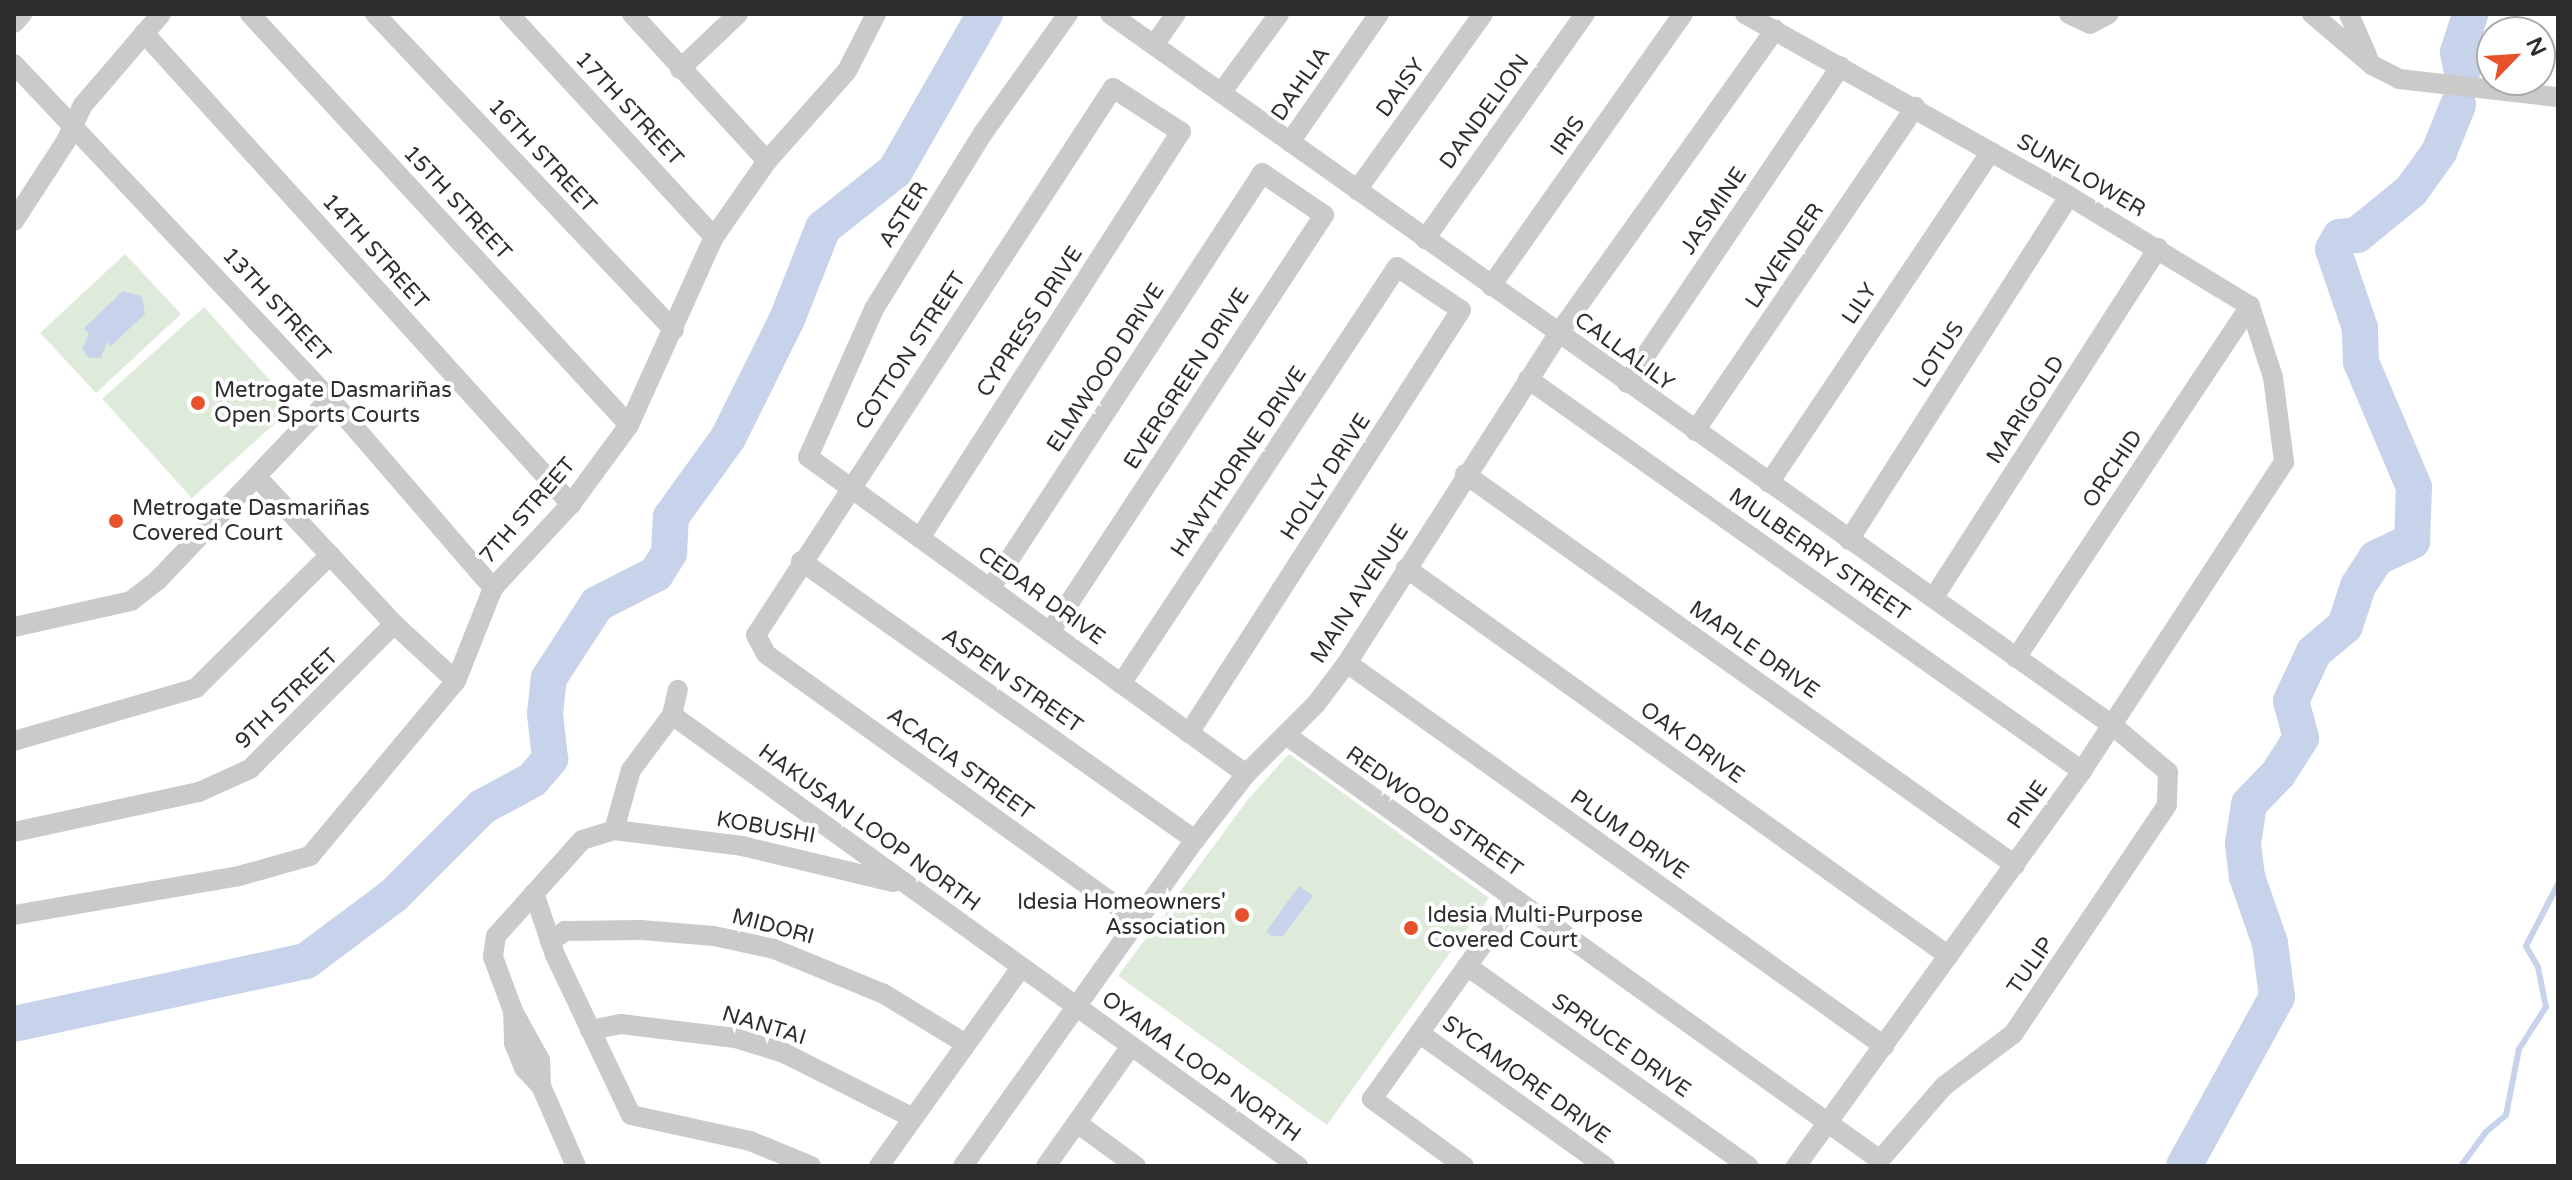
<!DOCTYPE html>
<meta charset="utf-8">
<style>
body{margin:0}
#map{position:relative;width:2572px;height:1180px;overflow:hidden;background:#fff;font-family:"Varela Round",sans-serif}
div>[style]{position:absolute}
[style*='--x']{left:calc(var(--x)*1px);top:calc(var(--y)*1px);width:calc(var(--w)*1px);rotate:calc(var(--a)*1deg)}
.green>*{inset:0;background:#dfebda;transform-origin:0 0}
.water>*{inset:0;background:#c6d3eb}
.stream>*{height:6px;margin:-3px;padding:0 3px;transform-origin:3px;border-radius:3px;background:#c6d3eb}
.river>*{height:36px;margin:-18px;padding:0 18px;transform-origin:18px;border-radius:18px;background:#c6d3eb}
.street>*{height:20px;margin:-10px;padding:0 10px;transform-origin:10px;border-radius:10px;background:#cacaca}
.dots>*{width:22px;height:22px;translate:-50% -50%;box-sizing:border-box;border:4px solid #fff;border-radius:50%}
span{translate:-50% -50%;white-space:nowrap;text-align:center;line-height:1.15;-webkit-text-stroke:8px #fff;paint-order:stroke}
.street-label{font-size:22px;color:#2d2d2d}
.poi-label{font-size:22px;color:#2d2d2d}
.left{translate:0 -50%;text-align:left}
.right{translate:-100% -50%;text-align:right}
.frame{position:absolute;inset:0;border:16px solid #2d2d2d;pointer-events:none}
.north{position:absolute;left:2476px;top:16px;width:80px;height:80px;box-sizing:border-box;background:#fff;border:2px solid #ababab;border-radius:50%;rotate:65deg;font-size:22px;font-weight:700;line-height:32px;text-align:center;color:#2d2d2d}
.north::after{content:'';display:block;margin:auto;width:28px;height:36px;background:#e7522d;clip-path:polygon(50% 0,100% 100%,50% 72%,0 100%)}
</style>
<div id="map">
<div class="green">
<div style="left:125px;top:254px;width:82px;height:116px;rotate:47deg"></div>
<div style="left:204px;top:307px;width:134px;height:137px;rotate:48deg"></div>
<div style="clip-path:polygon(1289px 754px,1489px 898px,1327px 1125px,1118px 976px,1249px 798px)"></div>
</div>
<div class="water">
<div style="clip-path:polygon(123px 291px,142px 296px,145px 314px,111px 346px,107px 342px,101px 358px,89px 358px,82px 349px,89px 334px,84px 328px)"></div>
<div style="clip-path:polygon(1299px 886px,1313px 896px,1283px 936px,1272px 936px,1266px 932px)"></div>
</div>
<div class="stream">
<div style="--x:2461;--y:1166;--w:42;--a:-53.7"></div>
<div style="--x:2486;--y:1132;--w:26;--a:-40"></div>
<div style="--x:2506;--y:1115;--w:67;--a:-78.9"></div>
<div style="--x:2519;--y:1049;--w:50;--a:-57.3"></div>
<div style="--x:2546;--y:1007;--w:41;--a:-101.3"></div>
<div style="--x:2538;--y:967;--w:24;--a:-120"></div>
<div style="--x:2526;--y:946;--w:70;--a:-62.7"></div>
</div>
<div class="river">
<div style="--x:2462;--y:73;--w:21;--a:-101"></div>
<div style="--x:2458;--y:52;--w:40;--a:-72"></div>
<div style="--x:14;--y:1024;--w:299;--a:-12.2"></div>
<div style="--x:306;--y:961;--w:109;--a:-36.8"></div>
<div style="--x:393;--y:896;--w:126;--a:-45"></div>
<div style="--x:482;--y:807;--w:57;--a:-28.4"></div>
<div style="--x:532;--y:780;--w:28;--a:-49"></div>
<div style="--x:550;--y:759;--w:45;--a:-96.3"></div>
<div style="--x:545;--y:714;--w:36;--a:-84"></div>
<div style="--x:549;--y:678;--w:88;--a:-57"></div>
<div style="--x:597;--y:604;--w:66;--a:-27"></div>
<div style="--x:656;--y:574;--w:25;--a:-58"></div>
<div style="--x:669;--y:553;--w:36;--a:-87"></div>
<div style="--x:671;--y:517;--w:97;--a:-54.2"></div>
<div style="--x:728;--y:438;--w:133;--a:-63.6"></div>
<div style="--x:787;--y:319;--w:98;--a:-68.4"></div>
<div style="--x:823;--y:228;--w:92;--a:-38.4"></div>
<div style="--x:895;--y:171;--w:181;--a:-60.2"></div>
<div style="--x:2184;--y:1166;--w:193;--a:-61.2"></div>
<div style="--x:2277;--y:997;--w:54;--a:-97.4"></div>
<div style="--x:2270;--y:943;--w:70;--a:-109.2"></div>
<div style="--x:2247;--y:877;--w:33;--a:-97"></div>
<div style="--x:2243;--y:844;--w:40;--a:-81.5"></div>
<div style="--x:2249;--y:804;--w:42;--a:-46"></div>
<div style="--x:2278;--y:774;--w:43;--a:-57.4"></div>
<div style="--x:2301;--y:738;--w:38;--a:-105"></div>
<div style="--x:2291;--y:701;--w:54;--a:-64.9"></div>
<div style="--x:2314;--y:652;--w:40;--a:-40"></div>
<div style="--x:2345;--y:626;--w:42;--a:-72"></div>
<div style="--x:2358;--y:586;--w:33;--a:-57"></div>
<div style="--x:2376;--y:558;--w:40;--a:-25"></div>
<div style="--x:2412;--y:541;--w:54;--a:-87.9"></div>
<div style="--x:2414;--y:487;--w:136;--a:-113"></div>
<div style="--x:2361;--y:362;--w:34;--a:-92"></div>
<div style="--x:2360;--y:328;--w:83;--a:-108.9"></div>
<div style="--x:2333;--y:249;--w:14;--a:-60"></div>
<div style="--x:2340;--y:237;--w:17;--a:-7"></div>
<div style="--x:2357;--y:235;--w:70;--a:-39.2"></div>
<div style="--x:2411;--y:191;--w:48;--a:-54.3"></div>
<div style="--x:2439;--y:152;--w:51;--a:-68"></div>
</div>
<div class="street">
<div style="--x:250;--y:14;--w:559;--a:47.32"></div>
<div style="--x:375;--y:14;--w:435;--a:46.6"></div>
<div style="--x:509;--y:14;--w:303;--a:47.4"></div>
<div style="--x:632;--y:14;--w:200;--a:47.4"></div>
<div style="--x:1068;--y:14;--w:146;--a:125.5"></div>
<div style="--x:983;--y:133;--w:207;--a:121.8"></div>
<div style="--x:874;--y:309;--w:162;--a:114"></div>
<div style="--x:808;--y:457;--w:541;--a:35.89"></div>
<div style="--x:1110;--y:14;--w:1229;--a:35.36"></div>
<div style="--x:2112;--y:725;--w:73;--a:40"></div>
<div style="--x:2168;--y:772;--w:33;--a:92"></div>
<div style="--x:2167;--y:805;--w:276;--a:123.9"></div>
<div style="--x:2013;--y:1034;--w:86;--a:143"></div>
<div style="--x:1944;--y:1086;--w:98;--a:130.9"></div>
<div style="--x:1880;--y:1160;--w:730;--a:-144.42"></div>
<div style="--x:1745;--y:14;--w:372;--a:29.3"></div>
<div style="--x:2069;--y:196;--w:212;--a:31.3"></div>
<div style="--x:2250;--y:306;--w:75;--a:72.1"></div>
<div style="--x:2273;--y:377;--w:86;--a:82.6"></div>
<div style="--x:2284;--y:462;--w:369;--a:123.2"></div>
<div style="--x:2082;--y:771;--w:488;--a:125.9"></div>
<div style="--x:2069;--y:14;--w:23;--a:25"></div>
<div style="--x:2090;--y:24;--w:21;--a:-28"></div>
<div style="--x:2312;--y:14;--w:79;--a:40.4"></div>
<div style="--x:2372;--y:65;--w:30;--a:27"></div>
<div style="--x:2399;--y:79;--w:160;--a:6.5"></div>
<div style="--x:2349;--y:14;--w:48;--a:66.6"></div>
<div style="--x:14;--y:23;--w:12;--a:-48"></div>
<div style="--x:144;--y:33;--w:636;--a:47.81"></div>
<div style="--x:1154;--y:45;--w:38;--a:-55"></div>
<div style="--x:14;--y:64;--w:461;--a:46.7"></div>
<div style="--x:330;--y:399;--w:250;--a:49.2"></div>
<div style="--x:680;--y:69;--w:80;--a:-43.5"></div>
<div style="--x:1221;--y:93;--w:98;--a:-53.7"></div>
<div style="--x:1290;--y:142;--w:156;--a:-55.2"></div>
<div style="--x:1357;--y:190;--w:216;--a:-54.4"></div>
<div style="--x:14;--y:221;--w:95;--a:-57"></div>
<div style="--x:66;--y:141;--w:40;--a:-65"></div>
<div style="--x:83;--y:105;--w:120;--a:-49.4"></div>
<div style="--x:1425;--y:239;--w:276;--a:-54.6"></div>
<div style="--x:1491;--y:286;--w:333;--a:-54.8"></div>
<div style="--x:1528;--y:379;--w:679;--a:35.28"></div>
<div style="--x:1627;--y:383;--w:382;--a:-56"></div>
<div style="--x:1695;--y:431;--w:392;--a:-55.8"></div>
<div style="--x:1465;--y:474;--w:675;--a:35.41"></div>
<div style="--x:258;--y:478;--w:200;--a:47"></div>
<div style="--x:394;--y:624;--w:84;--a:42.6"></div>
<div style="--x:1769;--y:483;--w:399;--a:-56.2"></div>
<div style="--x:920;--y:538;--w:483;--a:-57.3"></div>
<div style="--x:1181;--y:132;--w:81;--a:-147.1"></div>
<div style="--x:1113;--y:88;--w:653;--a:123.13"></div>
<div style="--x:756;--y:635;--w:21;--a:62"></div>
<div style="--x:766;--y:654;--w:458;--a:35.7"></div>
<div style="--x:1849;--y:540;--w:408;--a:-57.4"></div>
<div style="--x:801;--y:561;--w:483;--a:35.3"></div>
<div style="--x:1406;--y:568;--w:667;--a:35.55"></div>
<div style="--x:990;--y:589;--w:497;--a:-56.8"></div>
<div style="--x:1262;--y:173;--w:75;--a:34.1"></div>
<div style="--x:1324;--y:215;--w:499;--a:123.3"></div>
<div style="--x:1934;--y:597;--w:415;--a:-57.3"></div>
<div style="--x:14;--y:627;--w:120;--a:-12.5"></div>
<div style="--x:131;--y:601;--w:33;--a:-38"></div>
<div style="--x:157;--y:581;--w:251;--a:-46.5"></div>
<div style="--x:2016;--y:658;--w:423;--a:-56.4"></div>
<div style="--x:1347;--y:663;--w:660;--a:35.5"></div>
<div style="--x:1121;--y:684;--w:500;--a:-56.5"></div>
<div style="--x:1397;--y:267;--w:77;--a:33.9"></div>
<div style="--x:1461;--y:310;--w:503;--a:122.74"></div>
<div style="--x:672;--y:715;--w:772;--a:35.77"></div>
<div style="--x:14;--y:741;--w:190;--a:-16.2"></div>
<div style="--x:196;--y:688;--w:189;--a:-44.8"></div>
<div style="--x:614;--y:830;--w:62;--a:-74.2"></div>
<div style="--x:631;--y:770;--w:69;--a:-53.3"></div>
<div style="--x:672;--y:715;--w:26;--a:-77"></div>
<div style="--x:14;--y:832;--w:189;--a:-12.2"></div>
<div style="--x:199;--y:792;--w:56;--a:-24.3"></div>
<div style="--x:250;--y:769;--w:204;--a:-45.2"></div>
<div style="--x:534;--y:893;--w:65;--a:71.3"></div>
<div style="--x:555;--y:955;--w:177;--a:64.6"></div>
<div style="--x:631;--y:1115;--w:122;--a:12.3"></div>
<div style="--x:750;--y:1141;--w:66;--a:22.3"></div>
<div style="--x:14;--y:915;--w:228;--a:-9.8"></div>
<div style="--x:239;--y:876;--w:74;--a:-15.7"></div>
<div style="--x:310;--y:856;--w:228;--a:-50.2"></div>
<div style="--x:456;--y:681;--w:100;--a:-68.3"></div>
<div style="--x:493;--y:588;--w:115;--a:-47.1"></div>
<div style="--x:571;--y:504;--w:98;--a:-53.7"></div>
<div style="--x:629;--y:425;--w:206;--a:-65.7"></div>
<div style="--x:714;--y:237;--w:93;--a:-55.1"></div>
<div style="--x:767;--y:161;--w:120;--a:-48.4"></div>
<div style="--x:847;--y:71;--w:64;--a:-63"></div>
<div style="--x:550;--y:942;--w:19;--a:-36"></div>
<div style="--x:565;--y:931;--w:76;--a:-0.8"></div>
<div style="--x:641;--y:930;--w:73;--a:4.7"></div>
<div style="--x:714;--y:936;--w:61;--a:12.2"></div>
<div style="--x:774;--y:949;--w:119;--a:22.2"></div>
<div style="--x:884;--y:994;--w:96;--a:31.4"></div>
<div style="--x:1467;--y:966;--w:345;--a:35.4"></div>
<div style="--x:513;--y:1011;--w:32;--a:88"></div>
<div style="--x:514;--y:1043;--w:27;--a:68"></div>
<div style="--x:524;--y:1068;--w:25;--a:47"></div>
<div style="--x:541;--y:1086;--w:87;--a:66.4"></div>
<div style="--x:590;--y:1030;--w:32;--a:-11"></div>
<div style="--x:621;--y:1024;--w:115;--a:7"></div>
<div style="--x:735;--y:1038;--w:51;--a:17"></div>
<div style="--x:784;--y:1053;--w:144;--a:26.7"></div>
<div style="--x:1419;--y:1033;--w:229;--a:35.6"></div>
<div style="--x:541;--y:1086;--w:26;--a:-92"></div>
<div style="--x:540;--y:1060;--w:56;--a:-118.9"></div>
<div style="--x:513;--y:1011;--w:58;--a:-110.3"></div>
<div style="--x:493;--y:957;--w:21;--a:-82"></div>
<div style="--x:496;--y:936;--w:129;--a:-48.1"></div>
<div style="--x:582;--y:840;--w:34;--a:-17"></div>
<div style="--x:614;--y:830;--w:129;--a:7.1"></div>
<div style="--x:742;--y:846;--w:155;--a:13.4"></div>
<div style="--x:1077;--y:1123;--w:73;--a:36.1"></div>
<div style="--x:879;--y:1166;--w:244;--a:-54.4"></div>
<div style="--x:963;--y:1166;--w:400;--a:-54.6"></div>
<div style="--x:1195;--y:840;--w:83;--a:-52.3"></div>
<div style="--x:1246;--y:774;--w:99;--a:-45"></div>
<div style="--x:1316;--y:704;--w:51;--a:-52.9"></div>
<div style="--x:1347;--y:663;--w:391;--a:-57.3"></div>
<div style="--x:1558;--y:334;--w:374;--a:-54.5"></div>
<div style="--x:1046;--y:1166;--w:147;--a:-54.7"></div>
<div style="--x:1464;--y:1166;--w:114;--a:-143.9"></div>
<div style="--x:1372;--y:1099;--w:246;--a:-54.4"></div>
</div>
<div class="dots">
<div style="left:198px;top:403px;background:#e7522d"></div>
<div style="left:116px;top:521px;background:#e7522d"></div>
<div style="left:1242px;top:915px;background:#e7522d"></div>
<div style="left:1411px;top:928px;background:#e7522d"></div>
</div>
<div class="street-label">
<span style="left:1301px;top:84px;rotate:-55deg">DAHLIA</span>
<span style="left:1401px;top:88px;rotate:-54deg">DAISY</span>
<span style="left:629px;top:109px;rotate:47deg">17TH STREET</span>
<span style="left:1485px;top:112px;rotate:-54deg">DANDELION</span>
<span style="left:1568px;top:136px;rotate:-55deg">IRIS</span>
<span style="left:542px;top:156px;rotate:47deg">16TH STREET</span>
<span style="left:2081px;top:176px;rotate:30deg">SUNFLOWER</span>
<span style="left:457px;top:203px;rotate:47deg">15TH STREET</span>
<span style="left:1714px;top:211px;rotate:-56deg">JASMINE</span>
<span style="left:904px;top:215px;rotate:-58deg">ASTER</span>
<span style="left:375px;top:252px;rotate:48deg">14TH STREET</span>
<span style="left:1785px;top:256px;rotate:-56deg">LAVENDER</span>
<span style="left:1860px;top:304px;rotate:-56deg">LILY</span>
<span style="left:276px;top:305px;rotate:47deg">13TH STREET</span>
<span style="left:1030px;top:322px;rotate:-57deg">CYPRESS DRIVE</span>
<span style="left:911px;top:351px;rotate:-57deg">COTTON STREET</span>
<span style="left:1624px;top:352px;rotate:36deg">CALLALILY</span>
<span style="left:1939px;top:355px;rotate:-57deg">LOTUS</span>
<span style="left:1106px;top:368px;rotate:-57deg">ELMWOOD DRIVE</span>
<span style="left:1187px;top:379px;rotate:-57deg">EVERGREEN DRIVE</span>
<span style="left:2026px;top:410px;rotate:-57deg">MARIGOLD</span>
<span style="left:1239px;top:462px;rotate:-56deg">HAWTHORNE DRIVE</span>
<span style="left:2113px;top:469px;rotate:-56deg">ORCHID</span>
<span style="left:1326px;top:477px;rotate:-57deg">HOLLY DRIVE</span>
<span style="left:528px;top:511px;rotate:-49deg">7TH STREET</span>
<span style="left:1819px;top:555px;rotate:35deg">MULBERRY STREET</span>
<span style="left:1360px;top:594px;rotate:-57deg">MAIN AVENUE</span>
<span style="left:1041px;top:596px;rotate:36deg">CEDAR DRIVE</span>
<span style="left:1754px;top:650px;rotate:35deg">MAPLE DRIVE</span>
<span style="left:1012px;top:681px;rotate:35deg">ASPEN STREET</span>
<span style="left:287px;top:699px;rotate:-44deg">9TH STREET</span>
<span style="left:1692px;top:743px;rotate:36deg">OAK DRIVE</span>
<span style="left:960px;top:764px;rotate:36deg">ACACIA STREET</span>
<span style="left:2028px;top:805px;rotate:-55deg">PINE</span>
<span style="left:1434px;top:812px;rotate:35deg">REDWOOD STREET</span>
<span style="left:766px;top:828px;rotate:10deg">KOBUSHI</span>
<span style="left:869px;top:828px;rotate:36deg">HAKUSAN LOOP NORTH</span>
<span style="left:1629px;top:835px;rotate:35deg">PLUM DRIVE</span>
<span style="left:773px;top:927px;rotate:15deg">MIDORI</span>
<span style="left:2031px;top:966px;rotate:-55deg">TULIP</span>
<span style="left:764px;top:1026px;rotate:17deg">NANTAI</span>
<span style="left:1621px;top:1046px;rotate:35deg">SPRUCE DRIVE</span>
<span style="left:1201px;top:1067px;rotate:36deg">OYAMA LOOP NORTH</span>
<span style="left:1526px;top:1080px;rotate:36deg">SYCAMORE DRIVE</span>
</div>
<div class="poi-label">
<span class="left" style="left:214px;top:403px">Metrogate Dasmariñas<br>Open Sports Courts</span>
<span class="left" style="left:132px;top:521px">Metrogate Dasmariñas<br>Covered Court</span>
<span class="right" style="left:1226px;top:915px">Idesia Homeowners'<br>Association</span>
<span class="left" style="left:1427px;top:928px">Idesia Multi-Purpose<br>Covered Court</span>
</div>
<div class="frame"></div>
<div class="north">N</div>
</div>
